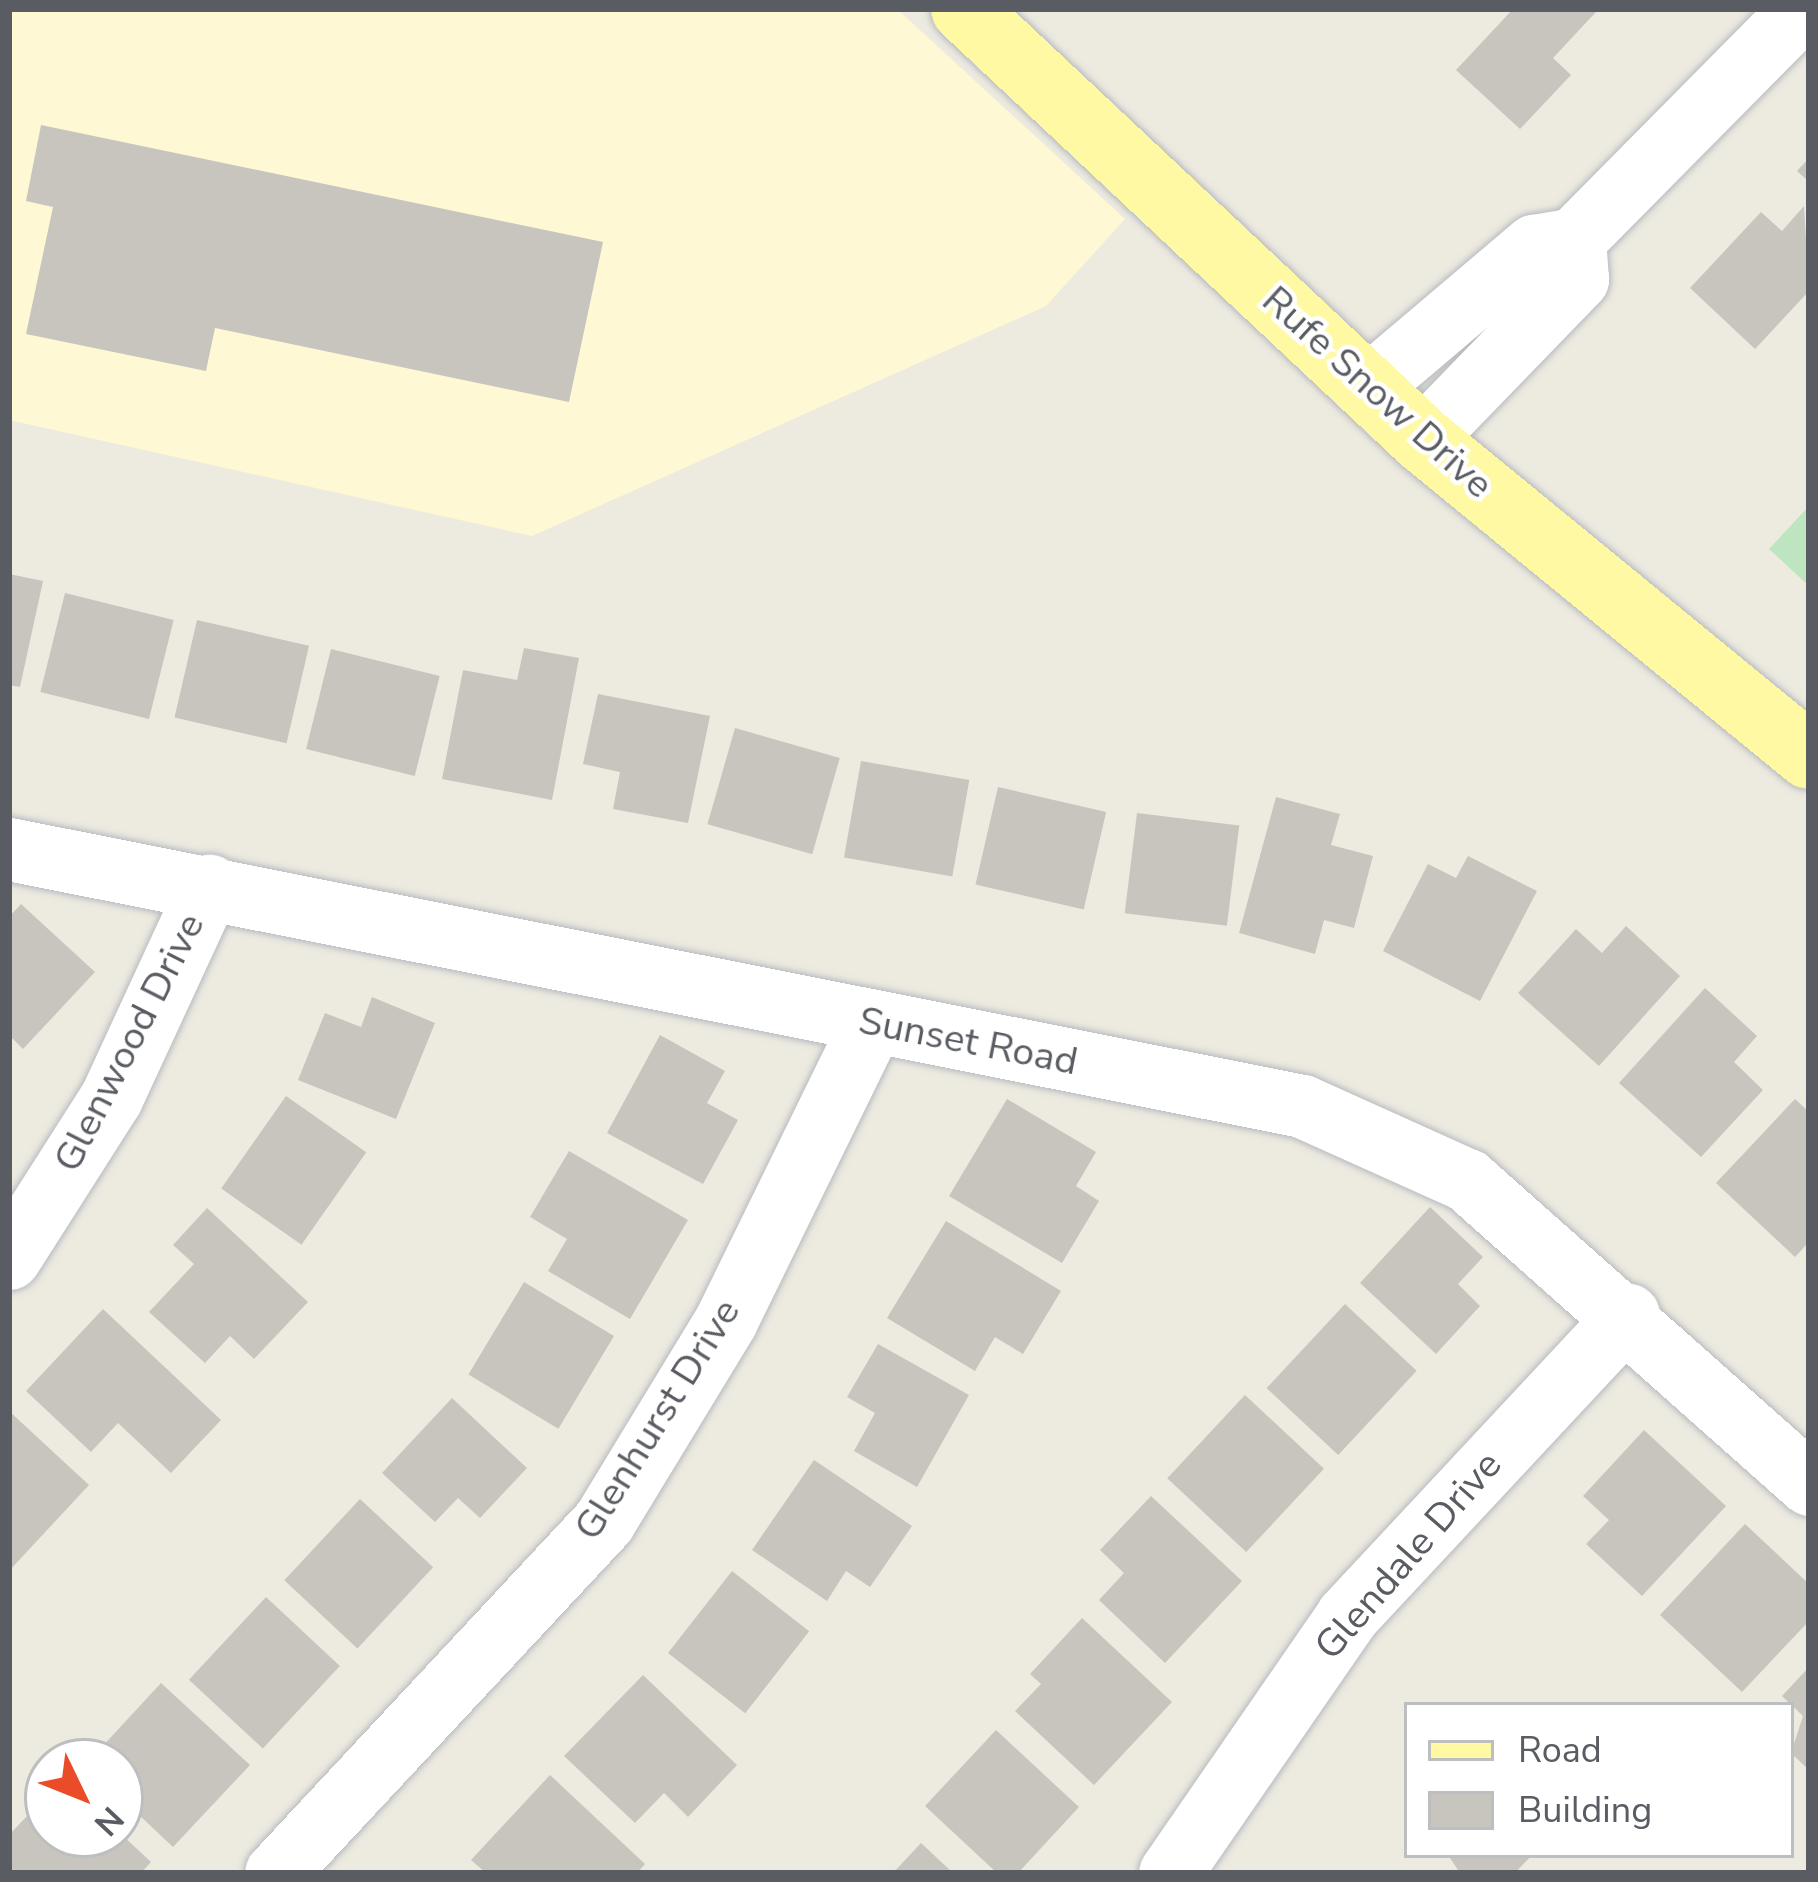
<!DOCTYPE html>
<style>
body{margin:0}
#map{position:relative;width:1818px;height:1882px;overflow:hidden;background:#edebe0;font-family:"Nunito Sans",sans-serif}
div>[style]{position:absolute}
[style*='--x']{left:calc(var(--x)*1px);top:calc(var(--y)*1px);width:calc(var(--w)*1px);rotate:calc(var(--a)*1deg)}
.commercial>*{inset:0;background:#fef8d4}
.green>*{inset:0;background:#bce5c0}
.building>*{inset:0;background:#c7c5be;transform-origin:0 0}
.roads{filter:drop-shadow(0 0 3px #b8bac0) drop-shadow(0 0 3px #b8bac0)}
.minor>*{height:63px;margin:-31.5px;padding:0 31.5px;transform-origin:31.5px;border-radius:31.5px;background:#fff}
.major>*{height:66px;margin:-33px;padding:0 33px;transform-origin:33px;border-radius:33px;background:#fff9a3}
span{translate:-50% -50%;white-space:nowrap;text-align:center;line-height:1.15;-webkit-text-stroke:9px #fff;paint-order:stroke}
.street-label{font-size:39px;color:#595c62}
.frame{position:absolute;inset:0;border:12px solid #595c62;pointer-events:none}
.legend{position:absolute;left:1404px;top:1702px;width:390px;height:156px;box-sizing:border-box;background:#fff;border:3px solid #bdbec0;margin:0;padding:15px 21px;list-style:none;font-size:36px;color:#595c62}
.legend li{display:flex;align-items:center;gap:24px;height:60px}
.legend b{width:60px;border:3px solid #bdbec0}
.north{position:absolute;left:24px;top:1738px;width:120px;height:120px;box-sizing:border-box;background:#fff;border:3px solid #bdbec0;border-radius:50%;rotate:133deg;font-size:33px;font-weight:700;line-height:48px;text-align:center;color:#595c62}
.north::after{content:'';display:block;margin:auto;width:42px;height:54px;background:#ea4b29;clip-path:polygon(50% 0,100% 100%,50% 72%,0 100%)}
</style>
<div id="map">
<div class="commercial">
<div style="clip-path:polygon(9px 9px,897px 9px,1125px 219px,1046px 306px,532px 536px,9px 420px)"></div>
</div>
<div class="green">
<div style="clip-path:polygon(1809px 506px,1809px 586px,1769px 549px)"></div>
</div>
<div class="building">
<div style="clip-path:polygon(1513px 9px,1596px 12px,1553px 58px,1571px 75px,1520px 129px,1456px 70px)"></div>
<div style="clip-path:polygon(41px 125px,603px 242px,569px 402px,215px 328px,206px 371px,26px 334px,53px 207px,26px 201px)"></div>
<div style="clip-path:polygon(1809px 158px,1809px 182px,1797px 171px)"></div>
<div style="clip-path:polygon(1804px 206px,1809px 291px,1755px 349px,1690px 288px,1761px 212px,1782px 231px)"></div>
<div style="clip-path:polygon(9px 574px,43px 581px,20px 687px,9px 685px)"></div>
<div style="left:65px;top:593px;width:112px;height:102px;rotate:14deg"></div>
<div style="left:197px;top:620px;width:115px;height:100px;rotate:13deg"></div>
<div style="clip-path:polygon(524px 648px,579px 658px,552px 800px,442px 779px,463px 670px,517px 680px)"></div>
<div style="left:331px;top:649px;width:112px;height:103px;rotate:14deg"></div>
<div style="clip-path:polygon(598px 694px,710px 716px,688px 823px,613px 809px,620px 772px,583px 764px)"></div>
<div style="left:735px;top:728px;width:109px;height:100px;rotate:16deg"></div>
<div style="left:861px;top:761px;width:110px;height:98px;rotate:10deg"></div>
<div style="left:998px;top:787px;width:111px;height:100px;rotate:13deg"></div>
<div style="clip-path:polygon(1276px 797px,1340px 814px,1331px 845px,1373px 856px,1354px 928px,1324px 920px,1315px 954px,1239px 933px)"></div>
<div style="left:1137px;top:813px;width:103px;height:101px;rotate:7deg"></div>
<div style="clip-path:polygon(1468px 856px,1537px 891px,1480px 1001px,1383px 951px,1428px 864px,1456px 878px)"></div>
<div style="clip-path:polygon(21px 904px,95px 972px,23px 1049px,9px 1035px,9px 917px)"></div>
<div style="clip-path:polygon(1626px 926px,1680px 976px,1599px 1066px,1518px 993px,1576px 929px,1602px 953px)"></div>
<div style="clip-path:polygon(1705px 988px,1757px 1036px,1734px 1062px,1763px 1090px,1701px 1157px,1619px 1083px)"></div>
<div style="clip-path:polygon(372px 997px,435px 1023px,396px 1119px,298px 1080px,325px 1013px,361px 1027px)"></div>
<div style="clip-path:polygon(660px 1035px,725px 1071px,707px 1103px,738px 1120px,703px 1184px,607px 1133px)"></div>
<div style="left:286px;top:1096px;width:98px;height:113px;rotate:35deg"></div>
<div style="clip-path:polygon(1007px 1099px,1096px 1152px,1076px 1186px,1099px 1201px,1062px 1263px,949px 1196px)"></div>
<div style="clip-path:polygon(1795px 1099px,1809px 1112px,1809px 1242px,1795px 1257px,1716px 1183px)"></div>
<div style="clip-path:polygon(569px 1151px,688px 1220px,630px 1319px,548px 1271px,567px 1239px,530px 1217px)"></div>
<div style="clip-path:polygon(1430px 1207px,1483px 1257px,1458px 1284px,1480px 1306px,1436px 1354px,1360px 1283px)"></div>
<div style="clip-path:polygon(207px 1208px,308px 1302px,254px 1359px,230px 1336px,205px 1363px,149px 1312px,194px 1264px,173px 1245px)"></div>
<div style="clip-path:polygon(946px 1221px,1061px 1291px,1023px 1354px,995px 1337px,975px 1371px,887px 1318px)"></div>
<div style="left:524px;top:1282px;width:105px;height:108px;rotate:31deg"></div>
<div style="left:1345px;top:1304px;width:98px;height:115px;rotate:43deg"></div>
<div style="clip-path:polygon(103px 1309px,221px 1420px,171px 1473px,118px 1423px,91px 1452px,26px 1391px)"></div>
<div style="clip-path:polygon(878px 1344px,969px 1395px,917px 1487px,854px 1451px,875px 1413px,847px 1397px)"></div>
<div style="left:1245px;top:1395px;width:108px;height:114px;rotate:43deg"></div>
<div style="clip-path:polygon(452px 1398px,527px 1468px,480px 1518px,458px 1498px,435px 1522px,382px 1473px)"></div>
<div style="clip-path:polygon(9px 1411px,89px 1485px,9px 1571px)"></div>
<div style="clip-path:polygon(1644px 1430px,1726px 1506px,1642px 1596px,1586px 1544px,1609px 1520px,1583px 1496px)"></div>
<div style="clip-path:polygon(814px 1460px,912px 1526px,870px 1587px,846px 1571px,827px 1601px,752px 1550px)"></div>
<div style="clip-path:polygon(1151px 1496px,1242px 1581px,1165px 1663px,1099px 1600px,1124px 1573px,1100px 1550px)"></div>
<div style="left:360px;top:1499px;width:100px;height:111px;rotate:43deg"></div>
<div style="clip-path:polygon(1745px 1524px,1809px 1584px,1809px 1621px,1742px 1692px,1660px 1615px)"></div>
<div style="left:732px;top:1571px;width:98px;height:104px;rotate:38deg"></div>
<div style="left:266px;top:1597px;width:101px;height:113px;rotate:43deg"></div>
<div style="clip-path:polygon(1082px 1618px,1172px 1702px,1094px 1785px,1015px 1711px,1041px 1684px,1030px 1674px)"></div>
<div style="clip-path:polygon(1809px 1667px,1809px 1770px,1791px 1753px,1803px 1716px,1782px 1696px)"></div>
<div style="clip-path:polygon(643px 1675px,737px 1765px,688px 1817px,664px 1793px,635px 1823px,564px 1756px)"></div>
<div style="clip-path:polygon(161px 1683px,250px 1765px,173px 1847px,120px 1797px,120px 1762px,88px 1762px)"></div>
<div style="clip-path:polygon(996px 1730px,1079px 1807px,1018px 1873px,997px 1873px,925px 1806px)"></div>
<div style="clip-path:polygon(550px 1775px,645px 1864px,637px 1873px,486px 1873px,471px 1860px)"></div>
<div style="clip-path:polygon(48px 1794px,48px 1834px,121px 1834px,151px 1862px,141px 1873px,9px 1873px,9px 1835px)"></div>
<div style="clip-path:polygon(921px 1843px,953px 1873px,893px 1873px)"></div>
<div style="clip-path:polygon(1448px 1855px,1532px 1855px,1515px 1873px,1460px 1873px)"></div>
</div>
<div class="roads">
<div class="minor">
<div style="--x:1371;--y:384;--w:214;--a:-40.3"></div>
<div style="--x:1534;--y:246;--w:41;--a:-9.9"></div>
<div style="--x:1574;--y:239;--w:324;--a:-45.3"></div>
<div style="--x:1422;--y:439;--w:223;--a:-45.9"></div>
<div style="--x:1577;--y:279;--w:40;--a:-94.3"></div>
<div style="--x:9;--y:849;--w:1318;--a:11.24"></div>
<div style="--x:1302;--y:1106;--w:181;--a:24.2"></div>
<div style="--x:1467;--y:1180;--w:458;--a:41.6"></div>
<div style="--x:9;--y:1258;--w:190;--a:-57.5"></div>
<div style="--x:111;--y:1098;--w:234;--a:-65.2"></div>
<div style="--x:276;--y:1873;--w:481;--a:-47"></div>
<div style="--x:604;--y:1521;--w:235;--a:-58.7"></div>
<div style="--x:726;--y:1320;--w:330;--a:-63.9"></div>
<div style="--x:1170;--y:1873;--w:312;--a:-55.4"></div>
<div style="--x:1347;--y:1616;--w:412;--a:-47"></div>
</div>
<div class="major">
<div style="--x:964;--y:9;--w:628;--a:43.19"></div>
<div style="--x:1422;--y:439;--w:500;--a:39.32"></div>
</div>
</div>
<div class="street-label">
<span style="left:1377px;top:393px;rotate:42deg">Rufe Snow Drive</span>
<span style="left:968px;top:1042px;rotate:11deg">Sunset Road</span>
<span style="left:130px;top:1043px;rotate:-63deg">Glenwood Drive</span>
<span style="left:658px;top:1420px;rotate:-58deg">Glenhurst Drive</span>
<span style="left:1409px;top:1556px;rotate:-49deg">Glendale Drive</span>
</div>
<div class="frame"></div>
<ul class="legend">
<li><b style="height:15px;background:#fff9a3"></b>Road</li>
<li><b style="height:33px;background:#c7c5be"></b>Building</li>
</ul>
<div class="north">N</div>
</div>
